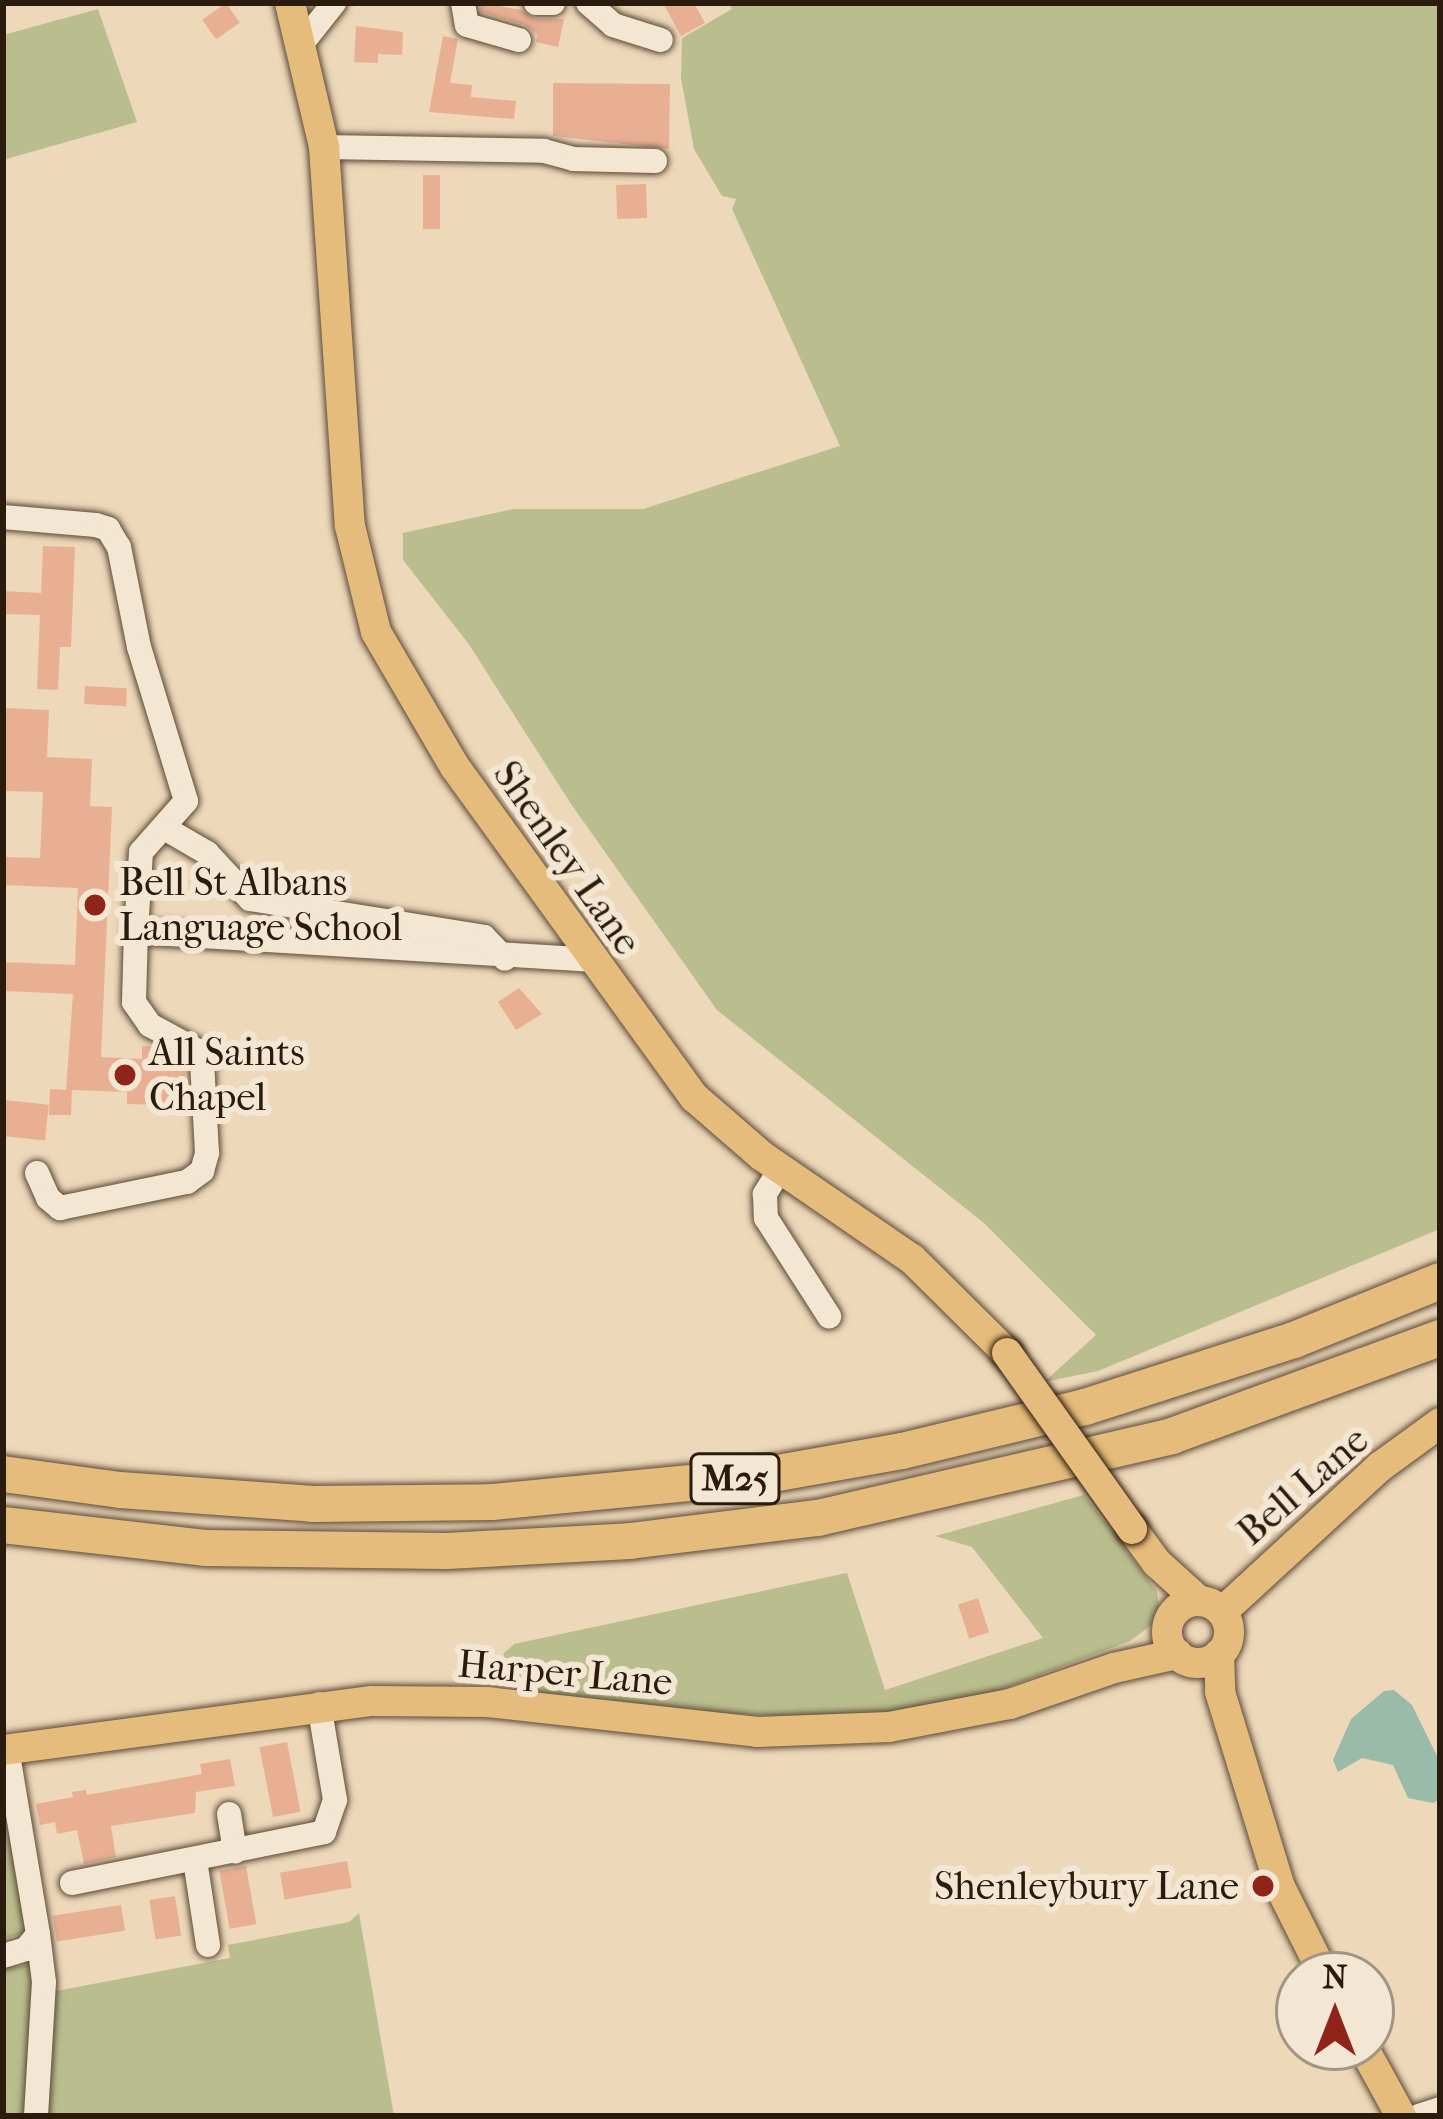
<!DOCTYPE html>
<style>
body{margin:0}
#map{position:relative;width:1443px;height:2119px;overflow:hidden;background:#edd8b9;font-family:"IM FELL French Canon",serif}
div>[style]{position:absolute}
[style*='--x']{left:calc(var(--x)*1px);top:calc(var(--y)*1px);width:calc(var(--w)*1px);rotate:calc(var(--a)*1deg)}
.green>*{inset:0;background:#babe8e}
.water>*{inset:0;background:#9abba9}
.building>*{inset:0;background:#e8af93;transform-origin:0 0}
.roads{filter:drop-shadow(0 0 3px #5c4a38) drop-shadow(0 0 3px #5c4a38)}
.minor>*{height:24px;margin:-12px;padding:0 12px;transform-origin:12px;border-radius:12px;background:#f3e6d2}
.major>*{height:30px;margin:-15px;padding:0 15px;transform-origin:15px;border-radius:15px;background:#e6bc7c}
.major>.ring{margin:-15px;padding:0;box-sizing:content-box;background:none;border:30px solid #e6bc7c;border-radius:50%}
.highway>*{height:36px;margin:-18px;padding:0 18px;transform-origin:18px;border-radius:18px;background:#e6bc7c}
.bridges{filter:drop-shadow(0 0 3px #2b1b0d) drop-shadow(0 0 3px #2b1b0d)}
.major-bridge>*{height:30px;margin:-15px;padding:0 15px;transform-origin:15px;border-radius:15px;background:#e6bc7c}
.dots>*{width:33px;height:33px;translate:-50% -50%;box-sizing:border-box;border:6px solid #f3e6d2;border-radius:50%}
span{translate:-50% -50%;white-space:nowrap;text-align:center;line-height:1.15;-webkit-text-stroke:12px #f3e6d2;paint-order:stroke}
.shield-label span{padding:3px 9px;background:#f3e6d2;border:3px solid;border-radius:9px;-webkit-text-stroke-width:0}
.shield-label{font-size:36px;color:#2b1b0d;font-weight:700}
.street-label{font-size:39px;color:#2b1b0d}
.poi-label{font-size:39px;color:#2b1b0d}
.left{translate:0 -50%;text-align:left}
.right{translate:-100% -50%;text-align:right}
.frame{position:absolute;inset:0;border:6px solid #2b1b0d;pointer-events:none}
.north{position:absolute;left:1275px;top:1951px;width:120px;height:120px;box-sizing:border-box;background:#f3e6d2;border:3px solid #a39583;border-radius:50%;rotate:0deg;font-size:33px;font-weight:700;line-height:48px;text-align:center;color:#2b1b0d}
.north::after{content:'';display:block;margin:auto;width:42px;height:54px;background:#8f2418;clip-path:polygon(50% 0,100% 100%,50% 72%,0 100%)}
</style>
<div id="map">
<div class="green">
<div style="clip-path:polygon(728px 3px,1440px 3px,1440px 1229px,1098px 1371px,1044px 1382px,1096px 1335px,985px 1224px,717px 1010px,571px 804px,468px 643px,403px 560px,403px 533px,513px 509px,643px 509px,840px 446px,732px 209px,736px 199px,722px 196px,694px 149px,681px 78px,682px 38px,732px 9px)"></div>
<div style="clip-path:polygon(98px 9px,137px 122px,3px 160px,3px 35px)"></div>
<div style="clip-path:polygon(1084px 1495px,1157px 1591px,1159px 1606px,1153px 1624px,1130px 1641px,973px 1700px,904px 1714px,836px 1718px,688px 1712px,516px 1690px,500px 1678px,504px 1653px,514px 1644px,847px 1573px,885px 1690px,1043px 1638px,972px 1547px,935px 1536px)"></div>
<div style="clip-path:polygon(3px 1775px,30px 1916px,25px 1933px,6px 1938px)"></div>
<div style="clip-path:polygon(359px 1913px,394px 2116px,47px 2116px,56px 1991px,230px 1958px,228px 1945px,349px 1922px)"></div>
<div style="clip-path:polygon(34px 1964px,24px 2116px,3px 2116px,3px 1968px)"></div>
</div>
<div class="water">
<div style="clip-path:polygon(1394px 1690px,1412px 1705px,1440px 1762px,1440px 1799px,1433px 1803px,1408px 1798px,1393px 1765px,1362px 1758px,1338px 1772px,1333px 1760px,1351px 1719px,1384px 1691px)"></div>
</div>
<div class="building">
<div style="left:226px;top:3px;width:24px;height:29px;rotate:55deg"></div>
<div style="clip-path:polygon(480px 3px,521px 10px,535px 19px,564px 19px,558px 47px,536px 42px,538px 35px,525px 25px,481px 12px)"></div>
<div style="clip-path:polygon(663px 3px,694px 3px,705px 23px,681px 36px)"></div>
<div style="clip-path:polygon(356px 26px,403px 32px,402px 55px,378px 54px,378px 63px,354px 62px)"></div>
<div style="clip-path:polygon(443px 36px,458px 39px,450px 83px,472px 85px,471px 97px,516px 101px,514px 119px,429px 112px)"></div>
<div style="clip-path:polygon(553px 83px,670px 84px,669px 149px,553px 136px)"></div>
<div style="left:423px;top:175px;width:17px;height:54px"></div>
<div style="left:646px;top:184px;width:34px;height:30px;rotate:88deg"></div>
<div style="clip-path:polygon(43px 546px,75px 547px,71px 647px,60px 647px,58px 690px,37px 689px,40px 615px,3px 614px,3px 591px,41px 593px)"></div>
<div style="left:85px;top:686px;width:42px;height:18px;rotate:3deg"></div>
<div style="clip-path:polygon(3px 708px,49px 710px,47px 757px,92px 759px,90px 806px,112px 807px,101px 1057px,142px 1059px,142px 1046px,155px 1046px,165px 1052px,165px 1059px,185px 1063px,184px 1093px,175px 1093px,174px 1105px,127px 1104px,127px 1092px,72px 1090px,71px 1115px,49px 1115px,50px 1089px,66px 1090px,73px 994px,3px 991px,3px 962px,75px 965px,78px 888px,3px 885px,3px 857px,40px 858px,43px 792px,4px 791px)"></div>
<div style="clip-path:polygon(519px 988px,542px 1014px,516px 1030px,498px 1002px)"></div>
<div style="left:4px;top:1100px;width:45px;height:36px;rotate:6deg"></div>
<div style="left:978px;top:1598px;width:36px;height:21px;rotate:72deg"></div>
<div style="left:287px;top:1742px;width:71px;height:28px;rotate:79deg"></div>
<div style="clip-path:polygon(230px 1759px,235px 1786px,196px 1792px,195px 1813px,111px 1826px,116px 1857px,84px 1864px,77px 1830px,57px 1834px,55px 1822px,40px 1825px,36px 1804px,73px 1797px,72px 1792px,86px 1790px,87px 1795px,202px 1774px,200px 1764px)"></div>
<div style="left:347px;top:1861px;width:27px;height:68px;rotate:80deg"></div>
<div style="left:246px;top:1866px;width:59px;height:27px;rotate:80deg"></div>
<div style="left:175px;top:1896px;width:40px;height:26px;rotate:81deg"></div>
<div style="left:121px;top:1905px;width:26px;height:69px;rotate:81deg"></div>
</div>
<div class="roads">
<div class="minor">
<div style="--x:463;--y:3;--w:22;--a:80"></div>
<div style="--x:467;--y:25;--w:54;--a:16.1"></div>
<div style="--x:536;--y:3;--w:17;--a:0"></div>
<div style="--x:588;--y:3;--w:33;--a:41"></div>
<div style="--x:613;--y:25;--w:50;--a:17.4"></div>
<div style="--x:303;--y:42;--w:50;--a:-51.5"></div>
<div style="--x:324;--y:147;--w:220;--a:1"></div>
<div style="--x:544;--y:151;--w:30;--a:15"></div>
<div style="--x:573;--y:159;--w:82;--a:1.4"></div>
<div style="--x:3;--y:517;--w:93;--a:4.9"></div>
<div style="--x:96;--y:525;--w:13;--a:18"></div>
<div style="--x:108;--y:529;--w:21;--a:59"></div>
<div style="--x:119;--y:547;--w:102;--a:78.7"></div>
<div style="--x:139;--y:647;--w:161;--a:73"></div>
<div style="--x:186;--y:801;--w:68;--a:131.4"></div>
<div style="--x:141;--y:852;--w:80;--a:93.6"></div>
<div style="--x:136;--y:932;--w:456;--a:3.5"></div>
<div style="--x:166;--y:829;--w:48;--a:30.3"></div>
<div style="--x:207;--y:853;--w:63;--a:46.9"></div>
<div style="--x:250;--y:899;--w:237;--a:9.2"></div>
<div style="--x:484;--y:937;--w:30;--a:46"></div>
<div style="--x:781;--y:1168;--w:31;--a:122"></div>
<div style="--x:765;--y:1194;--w:24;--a:88"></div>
<div style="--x:766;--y:1218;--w:117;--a:57.3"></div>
<div style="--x:37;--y:1173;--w:27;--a:66"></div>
<div style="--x:48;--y:1198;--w:16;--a:40"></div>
<div style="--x:60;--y:1208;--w:130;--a:-11.6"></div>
<div style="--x:187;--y:1182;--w:19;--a:-36"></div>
<div style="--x:202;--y:1171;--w:19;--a:-74"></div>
<div style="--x:207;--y:1153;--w:91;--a:-93.1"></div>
<div style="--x:202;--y:1062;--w:12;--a:-110"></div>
<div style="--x:198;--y:1051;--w:55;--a:-151.6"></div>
<div style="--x:150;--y:1025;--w:28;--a:-125"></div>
<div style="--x:134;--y:1002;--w:70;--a:-88.4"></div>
<div style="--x:229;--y:1814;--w:38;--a:81"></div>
<div style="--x:195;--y:1860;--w:86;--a:81.3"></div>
<div style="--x:72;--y:1883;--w:257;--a:-11.4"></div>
<div style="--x:324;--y:1832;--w:34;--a:-71"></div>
<div style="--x:335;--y:1800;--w:97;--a:-99.5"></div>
<div style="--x:3;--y:1956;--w:24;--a:-17"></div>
<div style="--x:26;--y:1949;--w:19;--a:-51"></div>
<div style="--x:38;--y:1934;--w:188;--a:-99.5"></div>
<div style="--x:36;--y:2116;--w:134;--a:-86.6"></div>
<div style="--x:44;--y:1982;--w:48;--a:-97.1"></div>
<div style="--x:1419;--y:2116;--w:22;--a:-18"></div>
</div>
<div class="major">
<div style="--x:290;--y:3;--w:148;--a:76.7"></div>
<div style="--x:324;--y:147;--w:380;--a:86.1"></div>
<div style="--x:350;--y:526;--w:109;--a:76.2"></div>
<div style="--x:376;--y:632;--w:156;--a:59.7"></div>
<div style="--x:455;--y:767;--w:409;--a:54.1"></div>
<div style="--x:695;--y:1098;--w:89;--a:40.9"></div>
<div style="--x:762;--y:1156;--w:182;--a:34.5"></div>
<div style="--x:912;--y:1259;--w:134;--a:44.7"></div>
<div style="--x:1132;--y:1529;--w:42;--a:53.7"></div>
<div style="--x:1157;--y:1563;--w:57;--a:42.1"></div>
<div class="ring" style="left:1167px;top:1601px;width:32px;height:32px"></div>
<div style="--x:1222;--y:1612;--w:216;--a:-42.6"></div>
<div style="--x:1381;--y:1466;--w:73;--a:-36.1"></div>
<div style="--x:1219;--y:1654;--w:38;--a:88"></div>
<div style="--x:1220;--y:1692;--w:204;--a:72.9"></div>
<div style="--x:1280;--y:1887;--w:98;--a:63.4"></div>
<div style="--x:3;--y:1750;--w:372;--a:-7.6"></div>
<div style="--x:372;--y:1701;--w:115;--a:0.5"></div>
<div style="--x:487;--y:1702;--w:272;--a:6.3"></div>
<div style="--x:757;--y:1732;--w:132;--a:-2.2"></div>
<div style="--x:889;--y:1727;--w:123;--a:-10.8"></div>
<div style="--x:1010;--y:1704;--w:110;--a:-19.1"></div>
<div style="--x:1114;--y:1668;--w:65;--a:-12.5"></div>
<div style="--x:1363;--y:2047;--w:79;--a:61.2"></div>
</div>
<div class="highway">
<div style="--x:3;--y:1474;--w:118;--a:7.8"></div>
<div style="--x:120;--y:1490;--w:194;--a:4.1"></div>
<div style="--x:313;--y:1504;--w:179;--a:-0.6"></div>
<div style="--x:492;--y:1502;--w:270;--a:-5.5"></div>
<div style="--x:761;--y:1476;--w:143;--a:-10.1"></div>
<div style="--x:902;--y:1451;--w:188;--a:-13.5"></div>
<div style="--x:1085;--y:1407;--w:219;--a:-17.8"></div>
<div style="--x:1294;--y:1340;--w:157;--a:-22"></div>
<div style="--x:3;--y:1525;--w:203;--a:6.5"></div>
<div style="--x:205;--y:1548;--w:242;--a:0.7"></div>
<div style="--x:447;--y:1551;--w:183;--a:-3.1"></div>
<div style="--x:630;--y:1541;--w:189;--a:-7"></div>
<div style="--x:818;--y:1518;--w:363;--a:-13"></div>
<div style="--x:1172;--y:1436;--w:285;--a:-20.1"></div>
</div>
</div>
<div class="bridges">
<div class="major-bridge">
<div style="--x:1007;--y:1353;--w:216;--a:54.6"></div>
</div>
</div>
<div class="dots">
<div style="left:95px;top:905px;background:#8f2418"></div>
<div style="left:125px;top:1075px;background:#8f2418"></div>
<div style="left:1263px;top:1886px;background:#8f2418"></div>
</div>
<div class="shield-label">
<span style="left:735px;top:1479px">M25</span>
</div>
<div class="street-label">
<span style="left:567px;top:858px;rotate:55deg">Shenley Lane</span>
<span style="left:1303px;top:1486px;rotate:-41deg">Bell Lane</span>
<span style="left:565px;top:1673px;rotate:5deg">Harper Lane</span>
</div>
<div class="poi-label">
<span class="left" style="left:119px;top:905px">Bell St Albans<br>Language School</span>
<span class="left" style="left:149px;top:1075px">All Saints<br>Chapel</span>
<span class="right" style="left:1239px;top:1886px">Shenleybury Lane</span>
</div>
<div class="frame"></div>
<div class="north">N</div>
</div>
